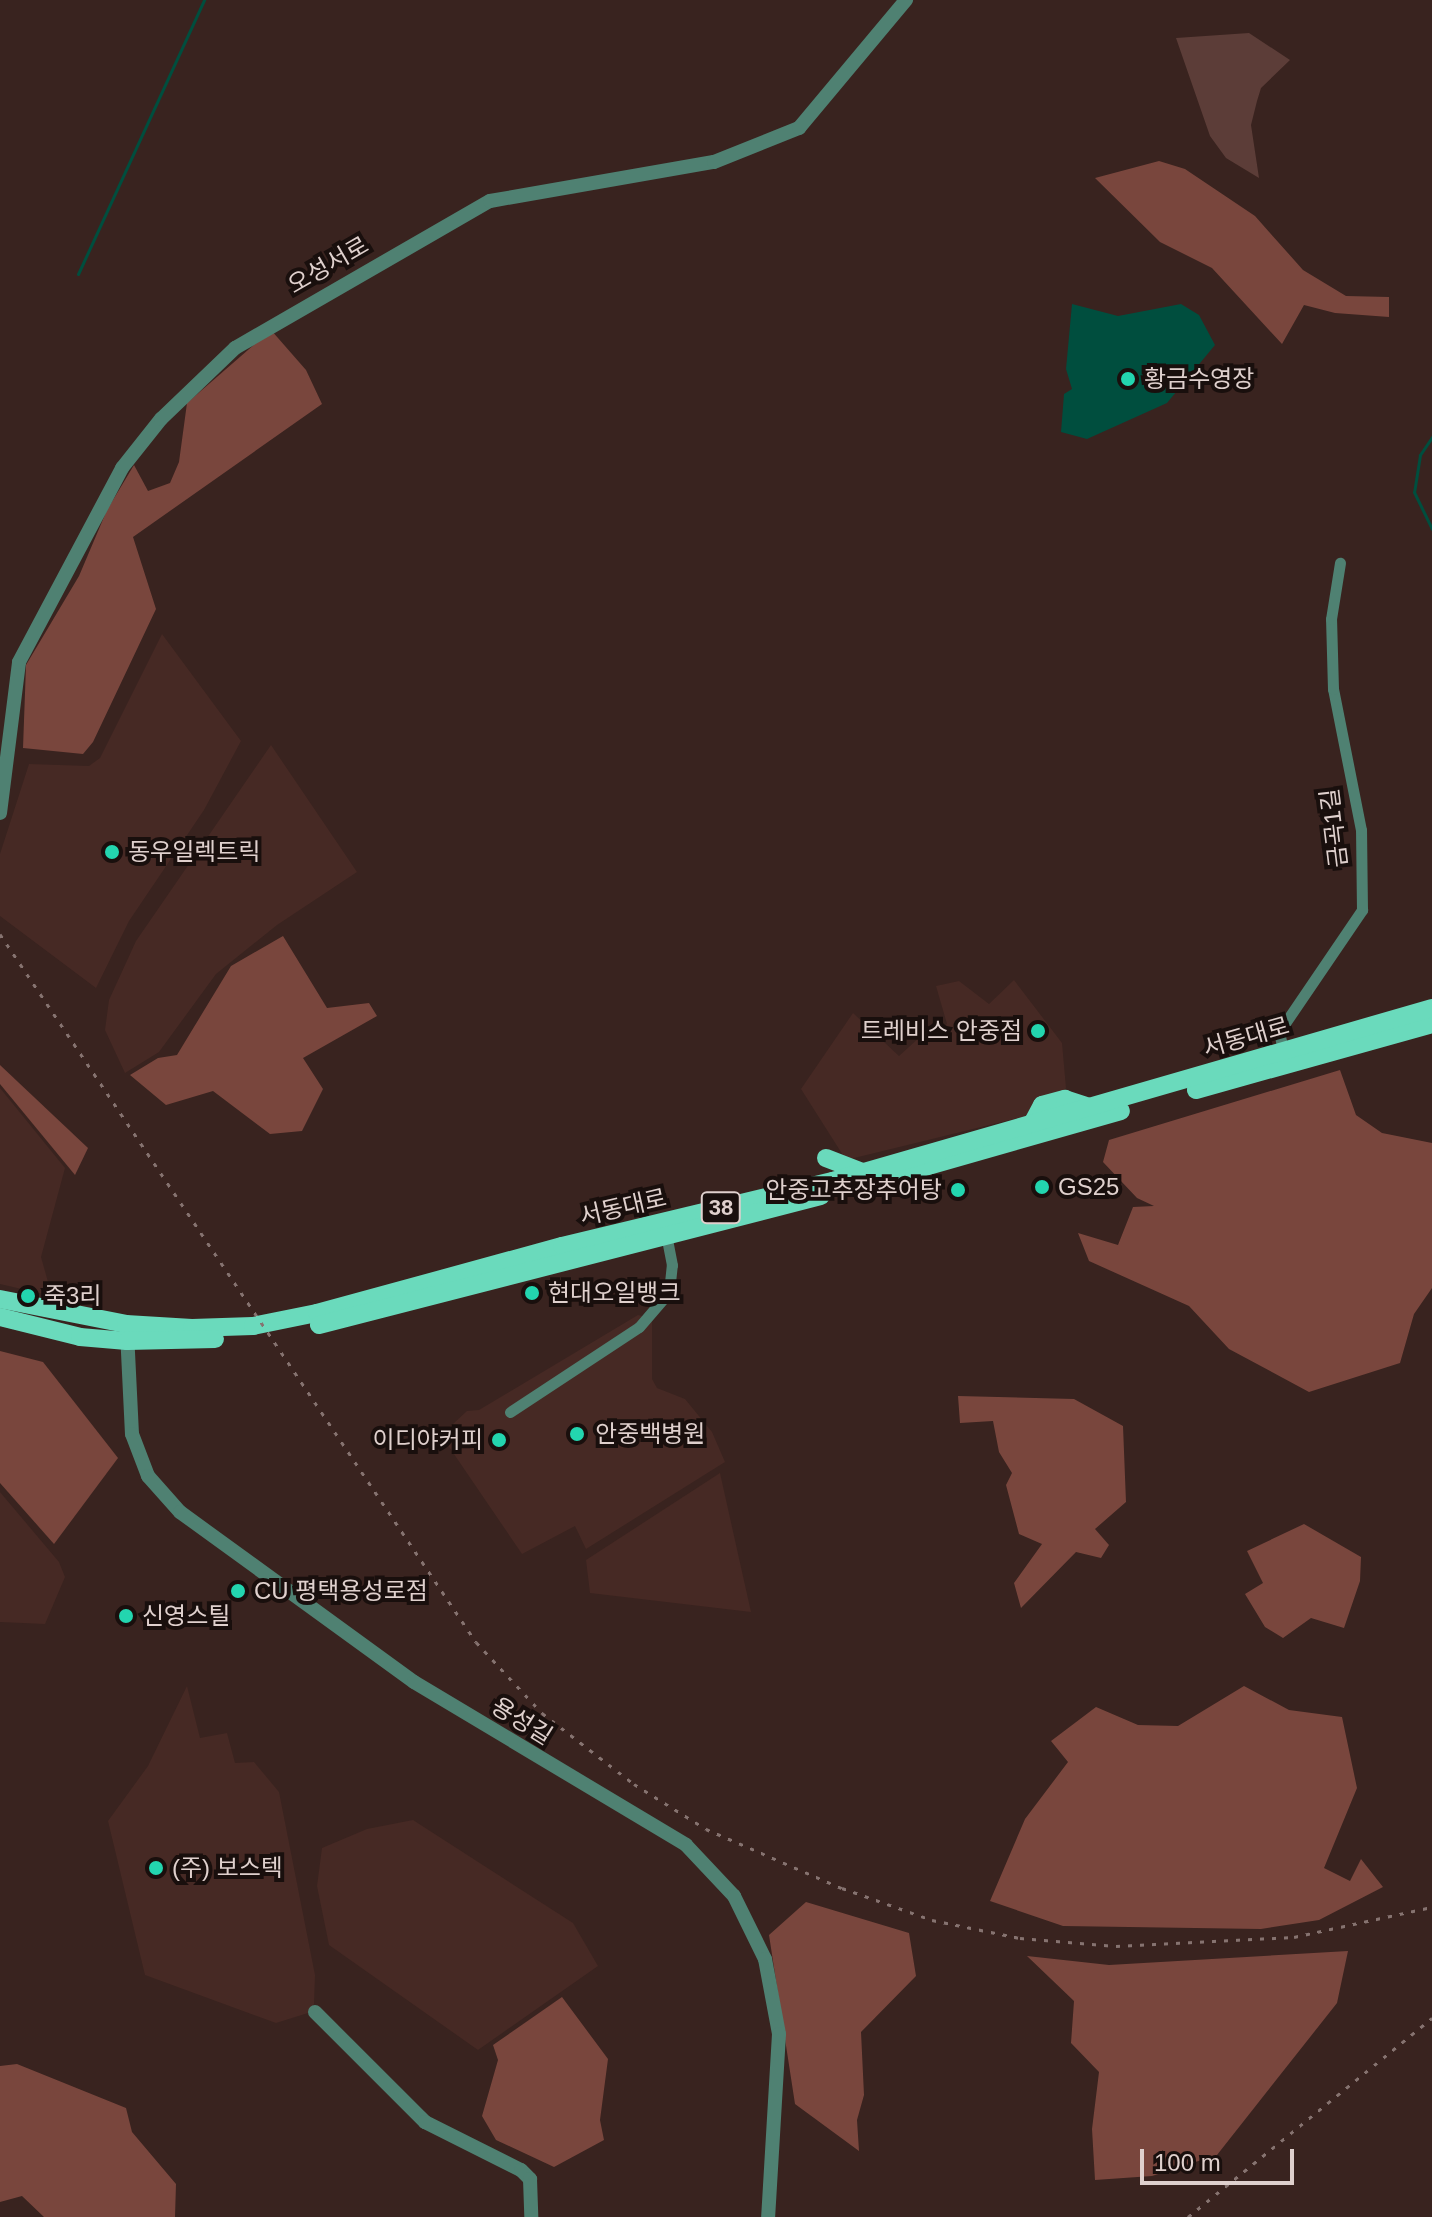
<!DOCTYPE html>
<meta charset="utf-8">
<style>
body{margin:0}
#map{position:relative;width:1432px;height:2217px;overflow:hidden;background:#39231f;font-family:Arial,"Noto Sans KR",sans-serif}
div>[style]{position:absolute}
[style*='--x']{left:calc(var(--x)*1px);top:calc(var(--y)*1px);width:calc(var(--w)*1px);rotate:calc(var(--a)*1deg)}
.built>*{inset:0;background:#462924}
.green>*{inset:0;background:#5c3d38}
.forest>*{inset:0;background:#79463d}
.water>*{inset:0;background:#004e3e}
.stream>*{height:3px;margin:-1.5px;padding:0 1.5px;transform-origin:1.5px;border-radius:1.5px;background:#004e3e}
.minor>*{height:11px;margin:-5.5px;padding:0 5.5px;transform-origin:5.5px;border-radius:5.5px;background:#4f8172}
.tertiary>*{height:14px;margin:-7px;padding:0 7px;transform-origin:7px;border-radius:7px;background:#4f8172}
.primary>*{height:18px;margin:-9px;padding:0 9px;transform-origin:9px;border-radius:9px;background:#6adabc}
.rail>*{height:3px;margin-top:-1.5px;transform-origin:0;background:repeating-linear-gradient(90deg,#867370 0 4px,transparent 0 12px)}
.dots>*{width:22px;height:22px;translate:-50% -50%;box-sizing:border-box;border:4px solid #190f0d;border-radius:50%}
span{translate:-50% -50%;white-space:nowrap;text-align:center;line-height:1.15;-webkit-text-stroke:8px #190f0d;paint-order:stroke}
.shield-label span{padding:2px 6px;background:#190f0d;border:2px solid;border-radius:6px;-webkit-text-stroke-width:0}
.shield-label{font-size:22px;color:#dfd0cd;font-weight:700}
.street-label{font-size:24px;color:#dfd0cd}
.poi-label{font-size:24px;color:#dfd0cd}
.left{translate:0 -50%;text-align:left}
.right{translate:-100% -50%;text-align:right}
.scale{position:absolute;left:1140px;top:2149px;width:154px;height:36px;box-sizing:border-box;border:4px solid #dfd0cd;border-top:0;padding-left:10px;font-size:24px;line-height:28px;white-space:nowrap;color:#dfd0cd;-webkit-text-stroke:6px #190f0d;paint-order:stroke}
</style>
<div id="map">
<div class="built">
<div style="clip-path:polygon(162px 634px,241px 741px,204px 810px,129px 921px,96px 988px,0 916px,0 854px,29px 764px,89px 766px,100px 758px)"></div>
<div style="clip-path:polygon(271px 745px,357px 872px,277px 925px,216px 974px,159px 1052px,125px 1073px,105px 1030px,109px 1000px,136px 941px)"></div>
<div style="clip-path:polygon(1014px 980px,1062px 1043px,1066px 1088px,1047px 1111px,846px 1160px,801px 1089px,853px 1013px,899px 1056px,921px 1036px,947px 1024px,936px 986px,959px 981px,989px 1004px)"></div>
<div style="clip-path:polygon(0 1088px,65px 1168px,41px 1257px,52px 1296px,0 1284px)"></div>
<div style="clip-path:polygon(638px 1315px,652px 1318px,652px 1379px,657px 1388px,685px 1399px,712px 1432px,725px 1462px,586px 1549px,575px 1526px,522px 1554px,441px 1435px,467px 1411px,479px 1410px)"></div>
<div style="clip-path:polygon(720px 1473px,751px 1612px,590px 1593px,586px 1560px)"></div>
<div style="clip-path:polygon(0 1492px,59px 1562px,65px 1577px,45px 1624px,0 1622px)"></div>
<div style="clip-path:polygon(187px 1686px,200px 1738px,227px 1733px,235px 1763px,254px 1762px,279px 1792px,315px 1975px,314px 2004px,308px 2013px,276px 2023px,145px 1975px,108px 1821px,148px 1766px)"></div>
<div style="clip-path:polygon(413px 1820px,573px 1923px,598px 1966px,478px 2050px,329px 1945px,317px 1886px,322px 1848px,367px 1829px)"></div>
</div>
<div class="green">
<div style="clip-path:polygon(1249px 33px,1290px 60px,1261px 88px,1257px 101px,1251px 125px,1259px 178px,1226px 158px,1210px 136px,1176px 38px)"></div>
</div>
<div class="forest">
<div style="clip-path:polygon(1159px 161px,1185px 169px,1255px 216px,1303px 270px,1346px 296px,1389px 297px,1389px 317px,1335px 313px,1304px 305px,1282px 344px,1212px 268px,1160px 242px,1095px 178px)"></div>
<div style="clip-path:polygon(271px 330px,306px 370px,322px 404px,133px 537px,156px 609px,93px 742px,83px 754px,23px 748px,26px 665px,79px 576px,107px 510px,134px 465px,148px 491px,170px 483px,179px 462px,187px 403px)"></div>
<div style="clip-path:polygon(283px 936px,327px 1008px,369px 1003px,377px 1016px,303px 1058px,323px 1089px,302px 1131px,270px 1134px,213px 1091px,166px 1105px,130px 1075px,158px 1058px,177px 1055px,231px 966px)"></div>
<div style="clip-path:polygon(0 1065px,88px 1148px,75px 1175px,0 1084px)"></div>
<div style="clip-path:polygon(1340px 1070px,1356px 1115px,1382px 1133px,1432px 1143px,1432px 1288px,1414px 1314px,1400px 1363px,1309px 1392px,1229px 1349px,1189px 1306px,1089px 1261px,1078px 1233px,1118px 1245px,1133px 1207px,1154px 1206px,1137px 1198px,1103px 1162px,1109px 1140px)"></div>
<div style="clip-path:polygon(0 1351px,43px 1362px,118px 1458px,54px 1544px,0 1483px)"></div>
<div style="clip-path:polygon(958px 1396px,1074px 1399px,1123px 1426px,1126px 1502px,1095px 1529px,1109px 1545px,1101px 1558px,1076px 1552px,1021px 1608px,1014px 1583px,1042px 1544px,1019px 1534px,1006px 1485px,1012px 1473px,999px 1452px,993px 1421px,960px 1423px)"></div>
<div style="clip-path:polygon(1304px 1524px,1361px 1557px,1360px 1581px,1344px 1628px,1311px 1618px,1283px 1638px,1265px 1627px,1245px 1594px,1263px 1583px,1247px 1551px)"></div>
<div style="clip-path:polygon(1244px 1686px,1289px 1710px,1342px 1717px,1357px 1788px,1324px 1868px,1350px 1881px,1361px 1859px,1383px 1887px,1319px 1920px,1261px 1929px,1063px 1926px,990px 1901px,1025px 1819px,1068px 1762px,1051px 1741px,1096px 1707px,1138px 1725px,1178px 1726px)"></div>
<div style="clip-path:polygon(806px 1902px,909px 1933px,916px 1976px,861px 2032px,864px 2095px,857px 2120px,859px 2151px,795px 2104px,769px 1935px)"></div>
<div style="clip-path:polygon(1348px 1951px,1337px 2003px,1217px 2155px,1152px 2176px,1095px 2180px,1092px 2129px,1099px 2072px,1071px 2043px,1074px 2001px,1027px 1956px,1109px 1965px)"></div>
<div style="clip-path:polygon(562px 1997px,608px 2059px,600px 2120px,604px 2140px,554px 2167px,496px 2140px,482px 2116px,498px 2060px,493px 2045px)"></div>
<div style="clip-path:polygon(17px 2064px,126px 2108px,132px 2132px,176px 2184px,175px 2217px,44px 2217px,22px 2196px,0 2202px,0 2066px)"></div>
</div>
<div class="water">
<div style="clip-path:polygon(1072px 304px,1118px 316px,1181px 304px,1199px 315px,1215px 345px,1167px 403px,1087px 439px,1061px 432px,1064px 394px,1072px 389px,1066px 369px)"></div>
</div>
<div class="stream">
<div style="--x:78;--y:274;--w:302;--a:-65.3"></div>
<div style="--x:1432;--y:437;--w:22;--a:124"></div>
<div style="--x:1420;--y:455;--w:37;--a:99"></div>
<div style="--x:1414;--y:492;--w:41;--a:64.1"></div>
</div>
<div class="minor">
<div style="--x:1284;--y:1055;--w:24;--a:-102"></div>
<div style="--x:1279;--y:1032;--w:148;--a:-55.8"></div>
<div style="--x:1362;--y:910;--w:80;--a:-90.7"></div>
<div style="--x:1361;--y:830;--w:144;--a:-101.2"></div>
<div style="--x:1333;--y:689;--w:70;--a:-91.6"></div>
<div style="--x:1331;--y:619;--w:57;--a:-80.9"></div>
<div style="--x:510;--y:1412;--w:154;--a:-33.4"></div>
<div style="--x:639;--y:1327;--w:46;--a:-49.4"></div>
<div style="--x:669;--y:1292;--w:27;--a:-84"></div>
<div style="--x:672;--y:1265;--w:36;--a:-101"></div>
</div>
<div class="tertiary">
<div style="--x:0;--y:813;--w:152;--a:-82.8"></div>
<div style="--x:19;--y:662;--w:220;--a:-62"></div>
<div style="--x:122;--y:468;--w:63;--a:-51.5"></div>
<div style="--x:161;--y:419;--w:103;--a:-43.8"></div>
<div style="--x:235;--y:348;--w:294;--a:-30"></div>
<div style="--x:490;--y:201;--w:227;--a:-9.9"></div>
<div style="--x:714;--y:162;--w:92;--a:-21.8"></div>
<div style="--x:799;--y:128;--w:167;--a:-50.1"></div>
<div style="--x:127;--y:1332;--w:102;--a:87.2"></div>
<div style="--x:132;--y:1434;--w:45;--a:69.1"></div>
<div style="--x:148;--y:1476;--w:48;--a:48.4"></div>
<div style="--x:180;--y:1512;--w:289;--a:36"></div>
<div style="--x:414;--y:1682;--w:317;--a:30.9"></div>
<div style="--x:686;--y:1845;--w:70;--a:46.7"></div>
<div style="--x:734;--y:1896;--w:70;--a:63.8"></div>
<div style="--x:765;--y:1959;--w:76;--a:79.4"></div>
<div style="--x:779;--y:2034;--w:183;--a:93.4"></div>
<div style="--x:315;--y:2012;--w:156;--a:45"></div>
<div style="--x:425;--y:2122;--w:107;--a:26.6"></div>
<div style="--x:521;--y:2170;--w:13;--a:45"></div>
<div style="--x:530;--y:2179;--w:38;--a:88"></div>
</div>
<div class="primary">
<div style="--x:1196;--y:1090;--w:245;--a:-15.6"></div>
<div style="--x:1033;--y:1122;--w:19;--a:-62"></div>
<div style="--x:1042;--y:1105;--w:24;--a:-15"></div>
<div style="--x:1065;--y:1099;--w:25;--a:18"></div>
<div style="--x:826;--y:1158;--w:40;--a:21"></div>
<div style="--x:865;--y:1184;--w:266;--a:-15.9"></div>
<div style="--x:0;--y:1299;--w:128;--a:11.2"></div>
<div style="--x:126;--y:1324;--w:66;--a:3.5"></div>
<div style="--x:192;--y:1328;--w:61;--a:-1.9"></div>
<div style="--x:253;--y:1326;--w:65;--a:-11.5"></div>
<div style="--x:317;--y:1313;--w:254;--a:-15.3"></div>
<div style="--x:562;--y:1246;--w:279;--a:-13.5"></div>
<div style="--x:833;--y:1181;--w:623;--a:-16.11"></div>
<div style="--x:0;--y:1317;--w:82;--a:14"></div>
<div style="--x:80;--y:1337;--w:47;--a:4.9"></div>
<div style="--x:127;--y:1341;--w:88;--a:-1.3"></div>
<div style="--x:319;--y:1325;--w:518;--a:-14.41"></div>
</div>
<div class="rail">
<div style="--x:0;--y:934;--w:853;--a:56.09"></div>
<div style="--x:476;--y:1642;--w:97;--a:47.1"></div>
<div style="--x:542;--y:1713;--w:116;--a:37.7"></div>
<div style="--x:634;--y:1784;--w:85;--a:32"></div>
<div style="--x:706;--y:1829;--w:148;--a:23.5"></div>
<div style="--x:842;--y:1888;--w:96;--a:19.6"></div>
<div style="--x:932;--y:1920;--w:90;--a:11.6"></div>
<div style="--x:1020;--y:1938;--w:96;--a:4.8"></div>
<div style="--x:1116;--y:1946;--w:178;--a:-2.9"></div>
<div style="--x:1294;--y:1937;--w:141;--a:-12.3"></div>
<div style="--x:1188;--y:2217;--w:315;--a:-39.2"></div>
</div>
<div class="dots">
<div style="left:1128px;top:379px;background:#23d5af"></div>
<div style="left:112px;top:852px;background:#23d5af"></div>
<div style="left:1038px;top:1031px;background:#23d5af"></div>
<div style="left:1042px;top:1187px;background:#23d5af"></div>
<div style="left:958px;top:1190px;background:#23d5af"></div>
<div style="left:532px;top:1293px;background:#23d5af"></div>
<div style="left:28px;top:1296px;background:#23d5af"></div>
<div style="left:577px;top:1434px;background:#23d5af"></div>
<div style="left:499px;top:1440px;background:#23d5af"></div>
<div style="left:238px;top:1591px;background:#23d5af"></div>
<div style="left:126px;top:1616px;background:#23d5af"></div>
<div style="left:156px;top:1868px;background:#23d5af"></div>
</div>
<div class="shield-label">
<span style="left:721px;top:1208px">38</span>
</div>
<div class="street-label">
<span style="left:328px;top:265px;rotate:-30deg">오성서로</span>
<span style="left:1334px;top:828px;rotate:-97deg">금곡1길</span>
<span style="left:1246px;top:1037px;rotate:-16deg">서동대로</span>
<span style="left:623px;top:1207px;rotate:-13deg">서동대로</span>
<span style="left:522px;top:1721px;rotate:32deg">용성길</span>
</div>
<div class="poi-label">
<span class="left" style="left:1144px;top:379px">황금수영장</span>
<span class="left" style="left:128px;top:852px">동우일렉트릭</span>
<span class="right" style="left:1022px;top:1031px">트레비스 안중점</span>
<span class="left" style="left:1058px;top:1187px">GS25</span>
<span class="right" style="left:942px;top:1190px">안중고추장추어탕</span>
<span class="left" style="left:548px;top:1293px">현대오일뱅크</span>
<span class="left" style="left:44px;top:1296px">죽3리</span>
<span class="left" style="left:595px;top:1434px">안중백병원</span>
<span class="right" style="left:483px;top:1440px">이디야커피</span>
<span class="left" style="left:254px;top:1591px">CU 평택용성로점</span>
<span class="left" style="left:142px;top:1616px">신영스틸</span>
<span class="left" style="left:172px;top:1868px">(주) 보스텍</span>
</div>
<div class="scale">100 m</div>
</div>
